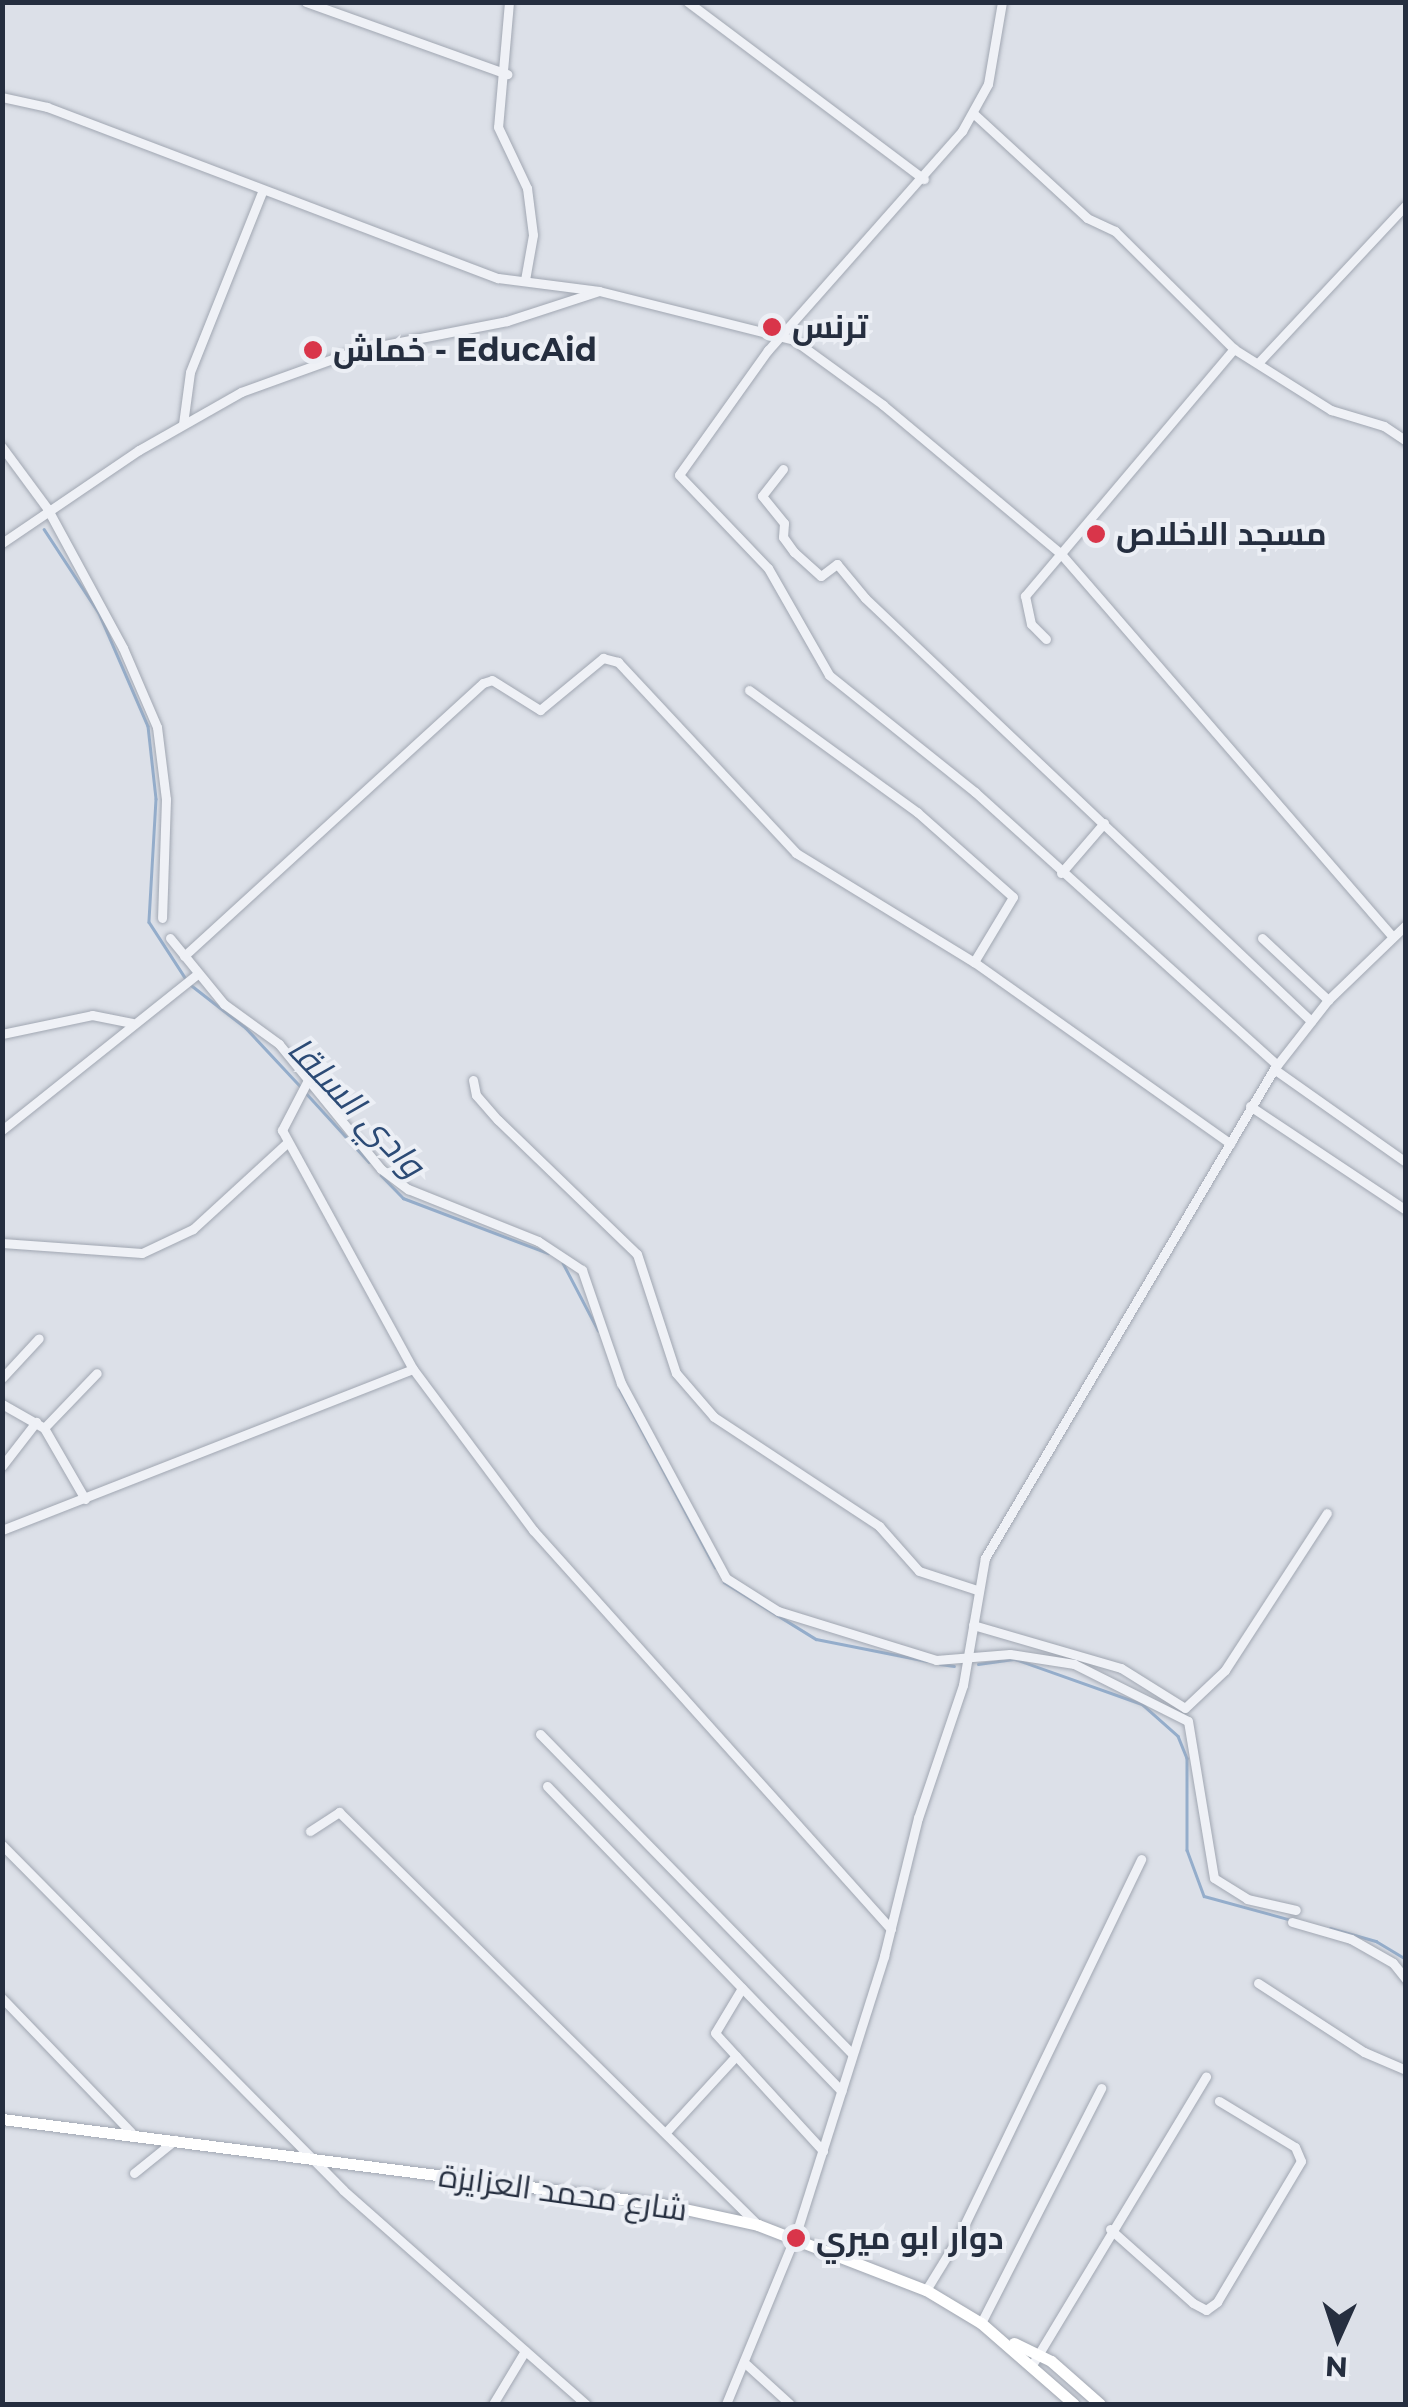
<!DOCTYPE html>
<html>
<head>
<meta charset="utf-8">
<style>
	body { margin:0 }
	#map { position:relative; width:1408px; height:2407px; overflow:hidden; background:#dce0e8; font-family:Montserrat,Cairo,sans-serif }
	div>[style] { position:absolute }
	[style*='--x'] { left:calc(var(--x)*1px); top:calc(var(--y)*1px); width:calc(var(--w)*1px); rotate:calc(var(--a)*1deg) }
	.stream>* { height:2.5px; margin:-1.25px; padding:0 1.25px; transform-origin:1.25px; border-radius:1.25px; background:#94adcb }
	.roads { filter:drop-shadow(0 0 2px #a1a7b2) drop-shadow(0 0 2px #a1a7b2) }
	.minor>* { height:9px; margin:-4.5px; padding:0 4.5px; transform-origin:4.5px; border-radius:4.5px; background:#eff1f6 }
	.secondary>* { height:11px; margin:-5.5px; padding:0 5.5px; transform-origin:5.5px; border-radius:5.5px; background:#fff }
	.dots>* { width:28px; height:28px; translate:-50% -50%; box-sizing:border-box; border:5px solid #eceff5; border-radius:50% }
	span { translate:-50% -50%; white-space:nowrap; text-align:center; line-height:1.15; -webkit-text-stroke:8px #eceff5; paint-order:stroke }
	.poi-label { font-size:32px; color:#252e3f; font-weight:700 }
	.left { translate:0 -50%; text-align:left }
	.street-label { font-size:32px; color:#252e3f }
	.water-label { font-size:35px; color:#2c4b76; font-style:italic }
	.frame { position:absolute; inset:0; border:5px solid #252e3f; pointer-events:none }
	.north { position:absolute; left:1288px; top:2287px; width:100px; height:100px; -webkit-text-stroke:8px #eceff5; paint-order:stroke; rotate:183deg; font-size:28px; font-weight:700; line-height:40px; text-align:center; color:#252e3f }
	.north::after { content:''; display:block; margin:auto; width:35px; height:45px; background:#252e3f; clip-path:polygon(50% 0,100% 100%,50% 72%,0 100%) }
</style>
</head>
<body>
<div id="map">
	<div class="stream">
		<div style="--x:44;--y:529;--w:100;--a:56.8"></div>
		<div style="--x:99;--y:613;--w:123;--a:66.6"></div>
		<div style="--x:148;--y:726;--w:73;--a:83.7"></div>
		<div style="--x:156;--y:799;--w:123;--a:93.3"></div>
		<div style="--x:149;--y:922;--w:68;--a:57"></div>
		<div style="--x:191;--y:985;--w:70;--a:38"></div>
		<div style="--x:246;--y:1028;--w:82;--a:47"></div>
		<div style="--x:307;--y:1094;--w:92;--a:47.6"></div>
		<div style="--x:381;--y:1175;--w:32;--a:46"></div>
		<div style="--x:403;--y:1198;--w:155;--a:20.8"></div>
		<div style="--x:563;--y:1263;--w:76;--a:62.4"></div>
		<div style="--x:620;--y:1389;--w:202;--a:61.9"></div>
		<div style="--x:724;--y:1582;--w:108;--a:31.8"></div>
		<div style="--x:816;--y:1639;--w:113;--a:11.2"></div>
		<div style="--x:940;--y:1664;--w:14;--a:8"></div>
		<div style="--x:978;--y:1664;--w:37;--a:-8"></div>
		<div style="--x:1015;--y:1659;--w:135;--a:19.5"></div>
		<div style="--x:1142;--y:1704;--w:48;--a:41.6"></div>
		<div style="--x:1178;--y:1736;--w:24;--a:68"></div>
		<div style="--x:1187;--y:1758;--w:92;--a:90"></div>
		<div style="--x:1187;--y:1850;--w:49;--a:69.7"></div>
		<div style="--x:1204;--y:1896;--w:87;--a:15.3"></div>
		<div style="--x:1330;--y:1928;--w:48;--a:15.8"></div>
		<div style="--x:1376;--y:1941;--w:35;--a:31"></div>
	</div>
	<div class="roads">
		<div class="minor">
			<div style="--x:306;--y:2;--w:214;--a:19.7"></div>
			<div style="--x:509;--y:2;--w:125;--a:95"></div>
			<div style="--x:498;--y:127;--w:68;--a:64.6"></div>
			<div style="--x:527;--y:188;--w:47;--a:82.7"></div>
			<div style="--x:533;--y:235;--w:46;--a:100.1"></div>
			<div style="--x:688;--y:2;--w:295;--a:36.9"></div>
			<div style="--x:1002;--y:2;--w:83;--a:99.7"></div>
			<div style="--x:988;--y:84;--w:54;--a:119"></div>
			<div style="--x:962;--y:131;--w:293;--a:131.5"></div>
			<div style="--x:768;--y:350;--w:153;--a:125.5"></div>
			<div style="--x:679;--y:475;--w:129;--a:46.3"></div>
			<div style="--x:768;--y:568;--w:123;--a:60.3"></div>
			<div style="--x:829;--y:675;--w:187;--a:38.7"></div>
			<div style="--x:975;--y:792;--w:407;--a:42.1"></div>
			<div style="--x:2;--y:97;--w:46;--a:12.5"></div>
			<div style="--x:47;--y:107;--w:482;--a:20.8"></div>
			<div style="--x:498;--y:278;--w:102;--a:7.3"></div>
			<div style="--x:599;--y:291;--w:201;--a:14.1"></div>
			<div style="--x:794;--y:340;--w:110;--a:36.1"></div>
			<div style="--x:883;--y:405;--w:232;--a:39.9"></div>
			<div style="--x:1061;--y:554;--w:505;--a:49.09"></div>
			<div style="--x:973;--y:113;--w:155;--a:42.6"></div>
			<div style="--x:1087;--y:218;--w:31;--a:25"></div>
			<div style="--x:1115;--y:231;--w:168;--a:44.8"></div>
			<div style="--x:1234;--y:349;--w:115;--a:32.2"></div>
			<div style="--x:1331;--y:410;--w:55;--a:16.8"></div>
			<div style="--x:1384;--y:426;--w:27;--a:34"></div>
			<div style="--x:1258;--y:363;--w:216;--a:-46.9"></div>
			<div style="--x:183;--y:424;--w:52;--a:-82.3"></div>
			<div style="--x:190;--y:372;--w:194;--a:-68.2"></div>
			<div style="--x:2;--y:447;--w:76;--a:53.6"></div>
			<div style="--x:47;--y:508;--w:159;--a:61.5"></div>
			<div style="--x:123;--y:648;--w:86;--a:66.7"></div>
			<div style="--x:157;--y:727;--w:73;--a:82.9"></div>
			<div style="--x:166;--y:799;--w:119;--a:91.9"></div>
			<div style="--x:783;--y:469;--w:34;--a:128"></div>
			<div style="--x:762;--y:496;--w:35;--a:51"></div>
			<div style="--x:784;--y:523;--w:14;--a:94"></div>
			<div style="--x:783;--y:537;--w:19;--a:54"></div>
			<div style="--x:794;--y:552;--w:36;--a:42"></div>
			<div style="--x:821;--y:576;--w:20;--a:-37"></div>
			<div style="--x:837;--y:564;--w:44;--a:50.5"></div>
			<div style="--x:865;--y:598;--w:615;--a:43.48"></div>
			<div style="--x:2;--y:543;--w:166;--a:-34.2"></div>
			<div style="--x:139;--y:450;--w:117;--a:-29.6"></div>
			<div style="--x:241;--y:392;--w:120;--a:-19.9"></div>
			<div style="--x:354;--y:351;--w:156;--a:-11.1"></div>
			<div style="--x:507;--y:321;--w:94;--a:-18"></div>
			<div style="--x:1046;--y:639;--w:21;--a:-135"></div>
			<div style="--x:1031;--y:624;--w:29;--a:-102"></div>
			<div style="--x:1025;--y:596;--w:324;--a:-49.8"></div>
			<div style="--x:749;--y:690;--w:208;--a:36"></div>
			<div style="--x:917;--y:812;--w:128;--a:41.5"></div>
			<div style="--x:1013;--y:897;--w:76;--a:121"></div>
			<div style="--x:1061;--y:873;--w:66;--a:-49.3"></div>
			<div style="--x:170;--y:938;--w:85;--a:50.7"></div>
			<div style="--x:224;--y:1004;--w:68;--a:36"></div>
			<div style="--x:279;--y:1044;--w:161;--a:50.8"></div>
			<div style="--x:381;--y:1169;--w:34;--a:37"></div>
			<div style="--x:408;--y:1189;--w:140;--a:21.8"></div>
			<div style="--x:538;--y:1241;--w:53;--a:33.4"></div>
			<div style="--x:582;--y:1270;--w:120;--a:71"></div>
			<div style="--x:621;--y:1383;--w:221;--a:61.7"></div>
			<div style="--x:726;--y:1578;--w:62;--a:32.4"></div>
			<div style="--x:778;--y:1611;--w:165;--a:17.2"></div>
			<div style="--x:936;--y:1660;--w:74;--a:-4.6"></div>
			<div style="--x:1010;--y:1654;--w:65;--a:8.9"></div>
			<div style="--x:1074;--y:1664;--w:127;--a:26.6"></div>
			<div style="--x:1188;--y:1721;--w:159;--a:80.6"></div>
			<div style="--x:1214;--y:1878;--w:39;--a:32"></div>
			<div style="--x:1247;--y:1899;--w:50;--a:12.7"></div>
			<div style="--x:1262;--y:938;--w:91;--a:43.2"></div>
			<div style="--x:184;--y:956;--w:405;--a:-42.4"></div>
			<div style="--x:483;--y:683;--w:9;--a:-18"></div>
			<div style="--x:492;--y:680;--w:57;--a:32"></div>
			<div style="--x:540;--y:710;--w:82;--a:-39.5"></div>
			<div style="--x:603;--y:658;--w:16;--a:15"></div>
			<div style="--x:618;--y:662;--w:261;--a:47"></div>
			<div style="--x:796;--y:853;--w:209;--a:31.5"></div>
			<div style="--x:974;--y:962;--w:314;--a:35.3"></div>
			<div style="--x:2;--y:1034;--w:92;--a:-11.9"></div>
			<div style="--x:92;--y:1015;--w:41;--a:11.3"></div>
			<div style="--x:1274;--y:1069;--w:161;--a:35.2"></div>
			<div style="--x:309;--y:1078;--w:59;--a:117.4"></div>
			<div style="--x:282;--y:1130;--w:273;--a:61.3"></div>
			<div style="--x:413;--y:1369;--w:201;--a:53.3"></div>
			<div style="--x:533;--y:1530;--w:536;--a:48.1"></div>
			<div style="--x:473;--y:1080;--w:15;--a:79"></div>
			<div style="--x:476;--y:1095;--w:33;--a:49"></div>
			<div style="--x:498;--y:1120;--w:193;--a:44"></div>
			<div style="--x:637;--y:1254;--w:125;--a:71.9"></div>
			<div style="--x:676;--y:1373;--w:58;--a:49.2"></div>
			<div style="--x:714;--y:1417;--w:198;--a:33.4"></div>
			<div style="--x:879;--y:1526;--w:60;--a:48.4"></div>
			<div style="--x:919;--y:1571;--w:61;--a:18.1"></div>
			<div style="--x:1250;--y:1106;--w:187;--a:33.7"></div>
			<div style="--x:2;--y:1130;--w:248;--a:-38.6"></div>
			<div style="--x:2;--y:1243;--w:140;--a:4.1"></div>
			<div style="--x:142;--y:1253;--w:56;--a:-25.2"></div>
			<div style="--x:193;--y:1229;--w:127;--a:-42.5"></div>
			<div style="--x:2;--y:1378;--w:54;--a:-47.2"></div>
			<div style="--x:2;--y:1404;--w:48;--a:29.7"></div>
			<div style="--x:44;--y:1428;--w:82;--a:60"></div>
			<div style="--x:44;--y:1428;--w:76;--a:-46.1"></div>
			<div style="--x:2;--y:1466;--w:56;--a:-52.3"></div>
			<div style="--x:2;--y:1530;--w:441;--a:-21.4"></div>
			<div style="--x:973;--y:1625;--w:154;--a:16.2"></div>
			<div style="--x:1121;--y:1668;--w:75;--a:32"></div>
			<div style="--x:1185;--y:1708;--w:55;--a:-43.5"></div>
			<div style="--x:1225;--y:1670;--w:187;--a:-57"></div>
			<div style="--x:540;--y:1734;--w:447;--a:45.7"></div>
			<div style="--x:547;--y:1786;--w:424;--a:46"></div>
			<div style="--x:310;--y:1831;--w:35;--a:-33"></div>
			<div style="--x:339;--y:1812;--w:588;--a:44.59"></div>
			<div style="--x:2;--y:1845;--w:485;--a:45.3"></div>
			<div style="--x:343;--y:2190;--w:324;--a:41.4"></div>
			<div style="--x:1292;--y:1922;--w:61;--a:16.1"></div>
			<div style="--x:1351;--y:1939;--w:48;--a:29.7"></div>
			<div style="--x:1393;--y:1963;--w:21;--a:51"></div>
			<div style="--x:1258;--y:1983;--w:126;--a:33.1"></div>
			<div style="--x:1364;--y:2052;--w:46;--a:23.2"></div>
			<div style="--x:742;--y:1988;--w:52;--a:121"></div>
			<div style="--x:715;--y:2033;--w:160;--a:47.5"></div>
			<div style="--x:2;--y:1998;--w:186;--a:46.1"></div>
			<div style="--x:667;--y:2131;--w:102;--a:-47.4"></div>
			<div style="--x:134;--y:2173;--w:53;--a:-38.8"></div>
			<div style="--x:1110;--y:2229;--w:111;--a:41.7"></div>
			<div style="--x:1193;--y:2303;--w:15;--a:28"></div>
			<div style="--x:1206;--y:2310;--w:14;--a:-36"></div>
			<div style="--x:1217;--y:2302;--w:164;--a:-59.2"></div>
			<div style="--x:1301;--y:2161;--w:15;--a:-113"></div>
			<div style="--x:1295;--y:2147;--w:89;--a:-148.8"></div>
			<div style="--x:926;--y:2290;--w:61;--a:-58.4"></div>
			<div style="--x:958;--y:2238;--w:421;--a:-64.2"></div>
			<div style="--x:981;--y:2323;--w:264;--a:-62.9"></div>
			<div style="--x:746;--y:2364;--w:59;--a:42.3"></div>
			<div style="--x:1032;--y:2365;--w:337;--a:-58.9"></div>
			<div style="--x:493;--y:2404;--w:62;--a:-58.9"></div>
			<div style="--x:726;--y:2404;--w:181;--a:-67.6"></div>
			<div style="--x:795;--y:2237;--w:295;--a:-72.4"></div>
			<div style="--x:884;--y:1956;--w:142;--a:-76.2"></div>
			<div style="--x:918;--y:1818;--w:140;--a:-71.3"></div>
			<div style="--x:963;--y:1685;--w:129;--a:-80.2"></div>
			<div style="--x:985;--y:1558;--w:568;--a:-59.42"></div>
			<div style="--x:1274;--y:1069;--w:88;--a:-52"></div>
			<div style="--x:1328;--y:1000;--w:108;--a:-43.9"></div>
		</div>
		<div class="secondary">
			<div style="--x:2;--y:2119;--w:665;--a:7.34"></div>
			<div style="--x:662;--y:2204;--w:98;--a:12.3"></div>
			<div style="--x:758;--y:2225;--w:180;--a:21.2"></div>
			<div style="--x:926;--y:2290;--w:64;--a:31"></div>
			<div style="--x:981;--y:2323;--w:123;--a:41.1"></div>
			<div style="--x:1014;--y:2343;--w:41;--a:25.9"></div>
			<div style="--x:1051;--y:2361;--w:65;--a:41.3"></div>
		</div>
	</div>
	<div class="dots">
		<div style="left:772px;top:327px;background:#d9354a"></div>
		<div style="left:313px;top:350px;background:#d9354a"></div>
		<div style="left:1096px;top:534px;background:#d9354a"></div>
		<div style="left:796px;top:2238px;background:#d9354a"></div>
	</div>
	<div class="poi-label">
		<span class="left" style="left:792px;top:327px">ترنس</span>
		<span class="left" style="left:333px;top:350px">خماش - EducAid</span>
		<span class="left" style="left:1116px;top:534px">مسجد الاخلاص</span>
		<span class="left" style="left:816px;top:2238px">دوار ابو ميري</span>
	</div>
	<div class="street-label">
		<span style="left:563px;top:2193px;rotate:8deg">شارع محمد العزايزة</span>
	</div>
	<div class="water-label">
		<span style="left:356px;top:1107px;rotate:46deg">وادي السلقا</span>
	</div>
	<div class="frame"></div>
	<div class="north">N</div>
</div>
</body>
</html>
